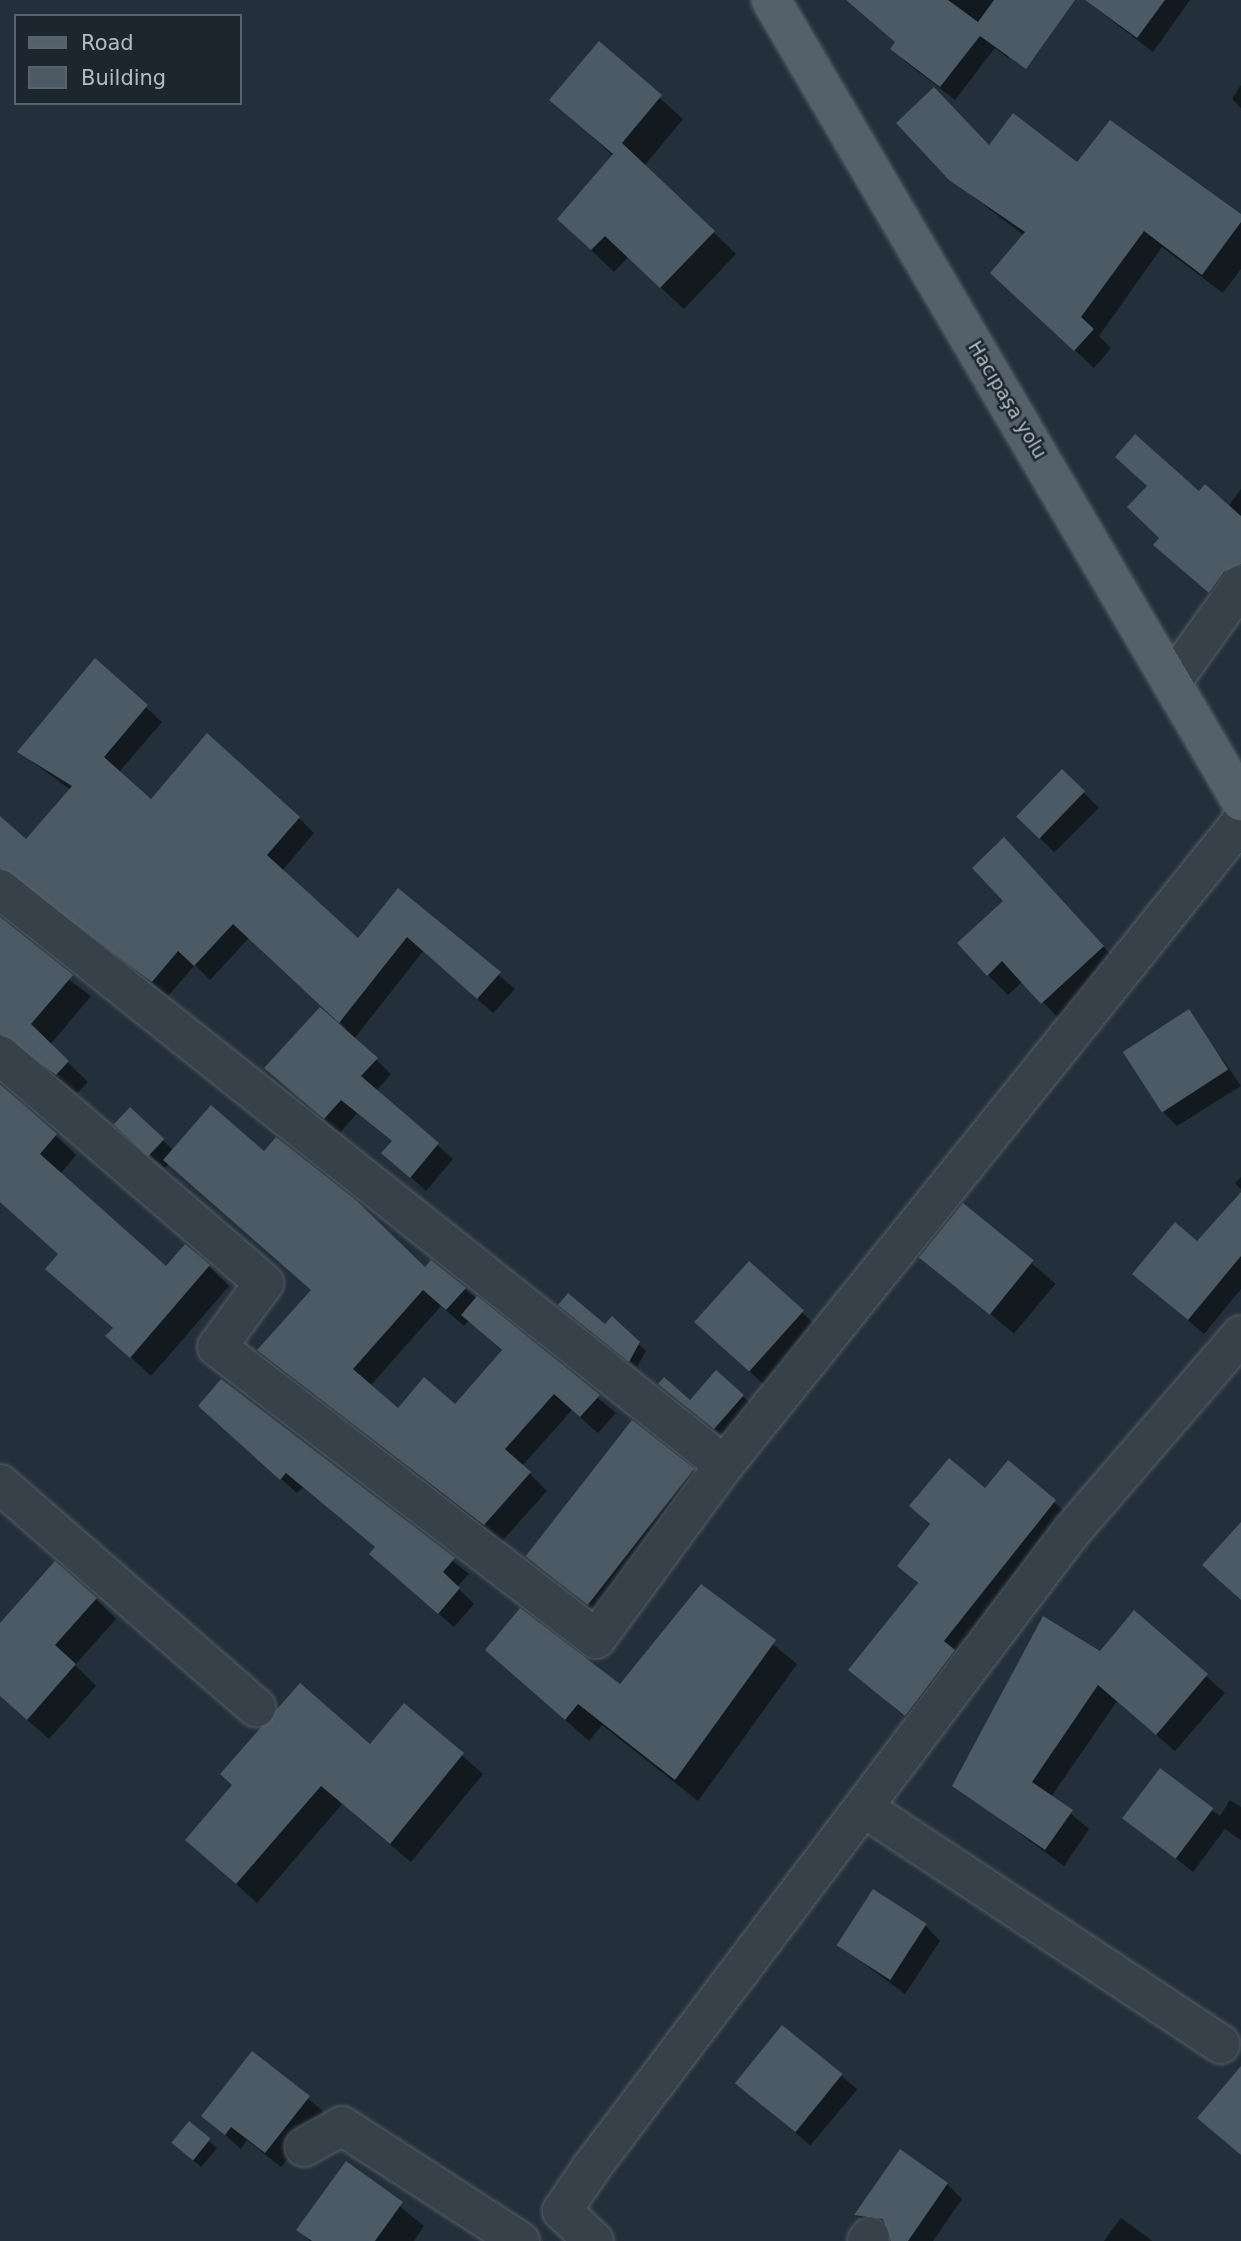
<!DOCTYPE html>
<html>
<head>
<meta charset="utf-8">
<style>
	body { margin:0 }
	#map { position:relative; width:1241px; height:2241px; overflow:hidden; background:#232f3a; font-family:"DejaVu Sans",sans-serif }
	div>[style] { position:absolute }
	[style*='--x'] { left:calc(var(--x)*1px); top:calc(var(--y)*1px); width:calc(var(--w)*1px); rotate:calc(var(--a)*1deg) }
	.shadow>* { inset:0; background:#0007; transform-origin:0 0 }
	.building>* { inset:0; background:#4c5a65; transform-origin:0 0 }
	.roads { filter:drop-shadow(0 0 2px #555f68) drop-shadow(0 0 2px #555f68) }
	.minor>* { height:38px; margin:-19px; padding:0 19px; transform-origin:19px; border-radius:19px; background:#37414a }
	.major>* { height:38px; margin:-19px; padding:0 19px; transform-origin:19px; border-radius:19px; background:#54606a }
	span { translate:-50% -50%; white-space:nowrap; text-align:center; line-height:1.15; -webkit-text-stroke:5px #1c262f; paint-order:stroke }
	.street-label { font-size:19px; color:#b2bcc6 }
	.legend { position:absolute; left:14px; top:14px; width:228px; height:91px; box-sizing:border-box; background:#1c262f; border:2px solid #58626b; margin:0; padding:9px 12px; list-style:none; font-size:21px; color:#b2bcc6 }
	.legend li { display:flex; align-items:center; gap:14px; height:35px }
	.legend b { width:35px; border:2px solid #58626b }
</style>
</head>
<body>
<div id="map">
	<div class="shadow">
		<div style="clip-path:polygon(846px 0,1041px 0,1008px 58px,995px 48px,955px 100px,907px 63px,893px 49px,897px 43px)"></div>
		<div style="clip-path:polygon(1085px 0,1190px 0,1153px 52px)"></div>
		<div style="clip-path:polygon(600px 44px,683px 119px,644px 166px,736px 254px,684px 309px,628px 257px,614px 272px,582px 241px,613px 156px,552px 100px)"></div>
		<div style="clip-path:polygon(1241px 85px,1241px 108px,1232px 99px)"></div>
		<div style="clip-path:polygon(990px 147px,1077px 164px,1241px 216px,1241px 269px,1223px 293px,1162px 247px,1099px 336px,1111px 348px,1094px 368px,1011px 291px,1025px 236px,950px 179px)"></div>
		<div style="clip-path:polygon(1241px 489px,1241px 583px,1224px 606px,1155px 545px,1199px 494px,1228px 507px)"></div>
		<div style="clip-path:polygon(95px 661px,162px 722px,119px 772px,151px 802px,299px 818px,314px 833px,282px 871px,358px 941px,398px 890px,515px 989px,493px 1013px,423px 951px,354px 1039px,391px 1074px,376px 1091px,453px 1159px,426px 1191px,384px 1153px,393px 1142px,357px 1113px,340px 1133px,267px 1068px,347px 1029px,249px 938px,210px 980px,195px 965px,168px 996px,0 857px,0 819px,26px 841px,71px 790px,19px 752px)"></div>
		<div style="left:1062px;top:771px;width:52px;height:63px;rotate:45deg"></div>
		<div style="clip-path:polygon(1024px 860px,1123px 968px,1063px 1023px,1023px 981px,1008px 995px,988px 975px,1006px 901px)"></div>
		<div style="clip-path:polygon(0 929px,91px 996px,50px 1045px,88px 1082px,77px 1093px,25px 1053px,0 1075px)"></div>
		<div style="clip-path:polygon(1189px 1011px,1241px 1086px,1177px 1126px,1162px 1111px)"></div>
		<div style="clip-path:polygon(0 1083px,76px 1155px,60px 1174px,166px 1268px,209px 1266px,229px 1286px,151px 1376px,108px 1336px,114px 1329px,68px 1289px,60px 1255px,0 1200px)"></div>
		<div style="clip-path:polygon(evenodd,130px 1109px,174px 1151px,264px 1154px,425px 1269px,465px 1289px,616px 1413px,598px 1433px,572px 1410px,522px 1466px,547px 1491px,502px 1541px,259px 1350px,313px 1291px,169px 1164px,165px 1168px,130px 1139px,130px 1109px,441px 1306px,464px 1326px,469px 1320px,503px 1352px,456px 1407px,398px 1410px,370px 1386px,441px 1306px)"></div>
		<div style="clip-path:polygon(1241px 1177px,1241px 1189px,1235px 1183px)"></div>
		<div style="clip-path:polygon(1241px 1194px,1241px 1289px,1204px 1334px,1134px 1274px,1197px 1243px)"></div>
		<div style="left:963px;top:1206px;width:121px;height:65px;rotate:40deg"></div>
		<div style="clip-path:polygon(749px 1263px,825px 1334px,772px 1392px,719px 1344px)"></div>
		<div style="clip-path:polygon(567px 1312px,605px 1326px,612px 1319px,646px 1351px,637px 1367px)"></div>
		<div style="clip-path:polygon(222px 1381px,469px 1574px,457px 1587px,474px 1604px,454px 1627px,386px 1569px,376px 1548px,303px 1487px,297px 1493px,215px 1421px)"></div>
		<div style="clip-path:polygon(660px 1384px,690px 1402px,743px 1396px,755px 1408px,727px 1440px)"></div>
		<div style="clip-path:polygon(1008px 1463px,1078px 1523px,928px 1737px,851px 1670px,919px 1585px,899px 1565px,931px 1526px,911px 1506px,986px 1490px)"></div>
		<div style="clip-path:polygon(693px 1470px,712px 1490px,612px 1626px,531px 1559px)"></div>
		<div style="clip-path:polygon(702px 1586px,797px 1664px,698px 1801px,602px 1725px,589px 1741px,487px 1650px,620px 1687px)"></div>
		<div style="clip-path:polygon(96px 1599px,116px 1619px,75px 1665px,96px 1686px,49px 1739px,0 1696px,0 1625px)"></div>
		<div style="clip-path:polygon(1135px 1613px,1225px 1693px,1175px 1751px,1117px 1701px,1051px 1797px,1089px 1829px,1064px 1866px,954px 1785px,1100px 1653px)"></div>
		<div style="clip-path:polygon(404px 1705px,483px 1774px,411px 1862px,342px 1804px,257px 1903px,187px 1840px,370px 1747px)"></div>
		<div style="clip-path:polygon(1160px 1771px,1220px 1816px,1230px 1800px,1241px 1807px,1241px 1840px,1225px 1829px,1193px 1872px,1125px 1818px)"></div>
		<div style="clip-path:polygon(925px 1925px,940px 1941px,905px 1994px,839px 1945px)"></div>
		<div style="left:783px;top:2027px;width:97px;height:73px;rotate:40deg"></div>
		<div style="clip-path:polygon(253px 2053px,324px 2112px,281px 2167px,247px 2140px,241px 2149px,204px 2116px)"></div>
		<div style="clip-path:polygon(189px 2124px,217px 2148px,201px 2167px,181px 2150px)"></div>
		<div style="clip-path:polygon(346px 2163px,424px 2226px,414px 2241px,310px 2241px,299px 2229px)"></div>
		<div style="clip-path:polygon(947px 2184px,962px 2199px,933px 2241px,894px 2241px,856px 2215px)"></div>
		<div style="clip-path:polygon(1121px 2218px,1151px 2240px,1152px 2241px,1104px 2241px)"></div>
	</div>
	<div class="building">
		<div style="clip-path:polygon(846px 0,948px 0,978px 22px,994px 0,1075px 0,1026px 69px,980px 36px,940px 87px,890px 49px,895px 42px)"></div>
		<div style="clip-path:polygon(1085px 0,1165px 0,1137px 38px)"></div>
		<div style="clip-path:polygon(599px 41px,662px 95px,622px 143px,715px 231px,660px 288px,605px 236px,591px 250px,557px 219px,613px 154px,549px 100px)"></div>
		<div style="clip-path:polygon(934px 87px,989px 145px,1013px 113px,1077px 162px,1110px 120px,1241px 214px,1241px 222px,1202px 275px,1144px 231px,1081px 317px,1094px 329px,1074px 351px,990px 273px,1025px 232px,949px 180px,896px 123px)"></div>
		<div style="clip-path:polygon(1135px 434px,1199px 491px,1205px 484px,1241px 516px,1241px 564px,1224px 572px,1209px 593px,1153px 545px,1159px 538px,1127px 507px,1147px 486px,1115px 457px)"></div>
		<div style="clip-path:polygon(95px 658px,148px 705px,104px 757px,151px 799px,207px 733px,300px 817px,267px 855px,358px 938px,398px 888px,501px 972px,477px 999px,407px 937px,339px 1023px,233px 924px,194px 966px,178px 951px,152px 982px,0 868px,0 816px,26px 839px,72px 786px,17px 752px)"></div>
		<div style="left:1062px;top:769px;width:32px;height:66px;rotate:44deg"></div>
		<div style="clip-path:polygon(1004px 837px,1104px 946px,1041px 1004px,1002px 961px,987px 976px,957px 943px,1003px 901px,972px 868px)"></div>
		<div style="clip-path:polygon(0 917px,73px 975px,31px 1024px,69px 1061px,56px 1075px,0 1034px)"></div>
		<div style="clip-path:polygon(320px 1007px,378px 1058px,361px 1076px,439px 1143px,410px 1178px,381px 1153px,392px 1141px,341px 1100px,324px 1119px,264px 1068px)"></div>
		<div style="left:1189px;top:1009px;width:72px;height:79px;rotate:57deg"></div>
		<div style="clip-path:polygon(0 1084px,57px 1134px,40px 1154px,166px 1266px,185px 1244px,210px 1265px,130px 1358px,105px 1336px,113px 1328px,45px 1269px,58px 1254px,0 1202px)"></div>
		<div style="clip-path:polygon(211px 1105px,264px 1151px,276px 1137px,357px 1201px,425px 1267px,431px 1260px,466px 1288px,446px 1310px,423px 1290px,353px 1369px,398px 1408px,424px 1377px,455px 1404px,502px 1350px,461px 1315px,477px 1296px,600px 1395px,580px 1417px,554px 1394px,505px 1449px,531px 1472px,484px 1525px,257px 1350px,311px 1290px,163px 1160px)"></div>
		<div style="left:130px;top:1107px;width:47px;height:24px;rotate:43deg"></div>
		<div style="clip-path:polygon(1241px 1192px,1241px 1256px,1188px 1320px,1132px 1274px,1175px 1222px,1197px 1241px)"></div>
		<div style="left:963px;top:1203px;width:91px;height:70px;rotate:39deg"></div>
		<div style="left:749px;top:1261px;width:74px;height:82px;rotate:42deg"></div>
		<div style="clip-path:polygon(568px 1293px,605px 1324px,612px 1316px,640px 1342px,629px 1362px,558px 1305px)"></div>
		<div style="clip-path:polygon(716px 1370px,744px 1395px,714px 1429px,658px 1384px,664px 1377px,690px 1400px)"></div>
		<div style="clip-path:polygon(221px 1379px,455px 1558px,443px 1572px,460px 1588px,438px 1614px,369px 1554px,375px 1547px,286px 1473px,280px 1480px,198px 1406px)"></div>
		<div style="left:632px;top:1420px;width:79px;height:173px;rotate:38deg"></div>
		<div style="clip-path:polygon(949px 1458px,985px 1488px,1008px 1460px,1056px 1500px,944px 1641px,955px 1650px,905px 1716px,848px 1670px,918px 1583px,897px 1566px,930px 1524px,909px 1506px)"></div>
		<div style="clip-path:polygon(1241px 1522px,1241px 1600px,1202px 1565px)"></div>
		<div style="clip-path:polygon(55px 1561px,97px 1598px,55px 1645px,76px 1664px,27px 1720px,0 1696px,0 1623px)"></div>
		<div style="clip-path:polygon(701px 1584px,776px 1640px,675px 1780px,578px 1704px,565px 1720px,485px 1650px,520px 1608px,620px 1684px)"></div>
		<div style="clip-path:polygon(1134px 1610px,1208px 1674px,1156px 1735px,1098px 1685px,1032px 1782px,1073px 1810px,1045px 1850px,952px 1786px,1043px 1616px,1100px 1651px)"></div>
		<div style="clip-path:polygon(300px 1683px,370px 1744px,404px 1703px,464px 1753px,390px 1844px,321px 1786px,236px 1884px,185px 1840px,232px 1785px,220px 1774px)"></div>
		<div style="left:1160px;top:1768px;width:67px;height:63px;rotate:37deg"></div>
		<div style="left:873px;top:1889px;width:64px;height:67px;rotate:33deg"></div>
		<div style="left:782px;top:2025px;width:78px;height:75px;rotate:39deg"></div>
		<div style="clip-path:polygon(252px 2051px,310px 2096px,265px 2153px,231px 2127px,225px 2135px,201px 2116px)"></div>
		<div style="clip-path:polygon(1241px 2066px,1241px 2155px,1197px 2118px)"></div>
		<div style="left:189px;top:2121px;width:28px;height:28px;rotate:39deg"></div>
		<div style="clip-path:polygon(900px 2149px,948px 2183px,908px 2241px,891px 2241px,883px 2219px,854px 2215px)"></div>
		<div style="clip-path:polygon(346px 2161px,403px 2202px,375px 2241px,312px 2241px,296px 2230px)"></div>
	</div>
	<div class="roads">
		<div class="minor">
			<div style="--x:1173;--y:680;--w:117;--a:-54.4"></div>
			<div style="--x:0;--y:889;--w:925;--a:38.51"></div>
			<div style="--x:0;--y:1055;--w:349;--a:40.8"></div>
			<div style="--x:264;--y:1283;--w:79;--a:126.3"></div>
			<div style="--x:217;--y:1347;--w:478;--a:37.6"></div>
			<div style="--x:596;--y:1639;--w:216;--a:-53.7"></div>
			<div style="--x:724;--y:1465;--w:825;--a:-51.2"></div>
			<div style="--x:0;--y:1484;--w:340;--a:41.1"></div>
			<div style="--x:867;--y:1810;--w:424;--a:33.5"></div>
			<div style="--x:304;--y:2147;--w:43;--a:-28.9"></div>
			<div style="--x:342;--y:2126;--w:212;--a:32.9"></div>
			<div style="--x:594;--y:2241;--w:44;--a:-136.8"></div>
			<div style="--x:562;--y:2211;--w:52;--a:-56"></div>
			<div style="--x:591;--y:2168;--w:797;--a:-52.96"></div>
			<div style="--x:1071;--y:1532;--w:260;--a:-49.2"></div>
			<div style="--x:867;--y:2241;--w:5;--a:-53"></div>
		</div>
		<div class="major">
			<div style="--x:771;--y:0;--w:929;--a:59.6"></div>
		</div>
	</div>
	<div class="street-label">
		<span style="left:1007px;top:400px;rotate:59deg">Hacıpaşa yolu</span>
	</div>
	<ul class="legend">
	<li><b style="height:9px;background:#54606a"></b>Road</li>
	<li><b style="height:19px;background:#4c5a65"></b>Building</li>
	</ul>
</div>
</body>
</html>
